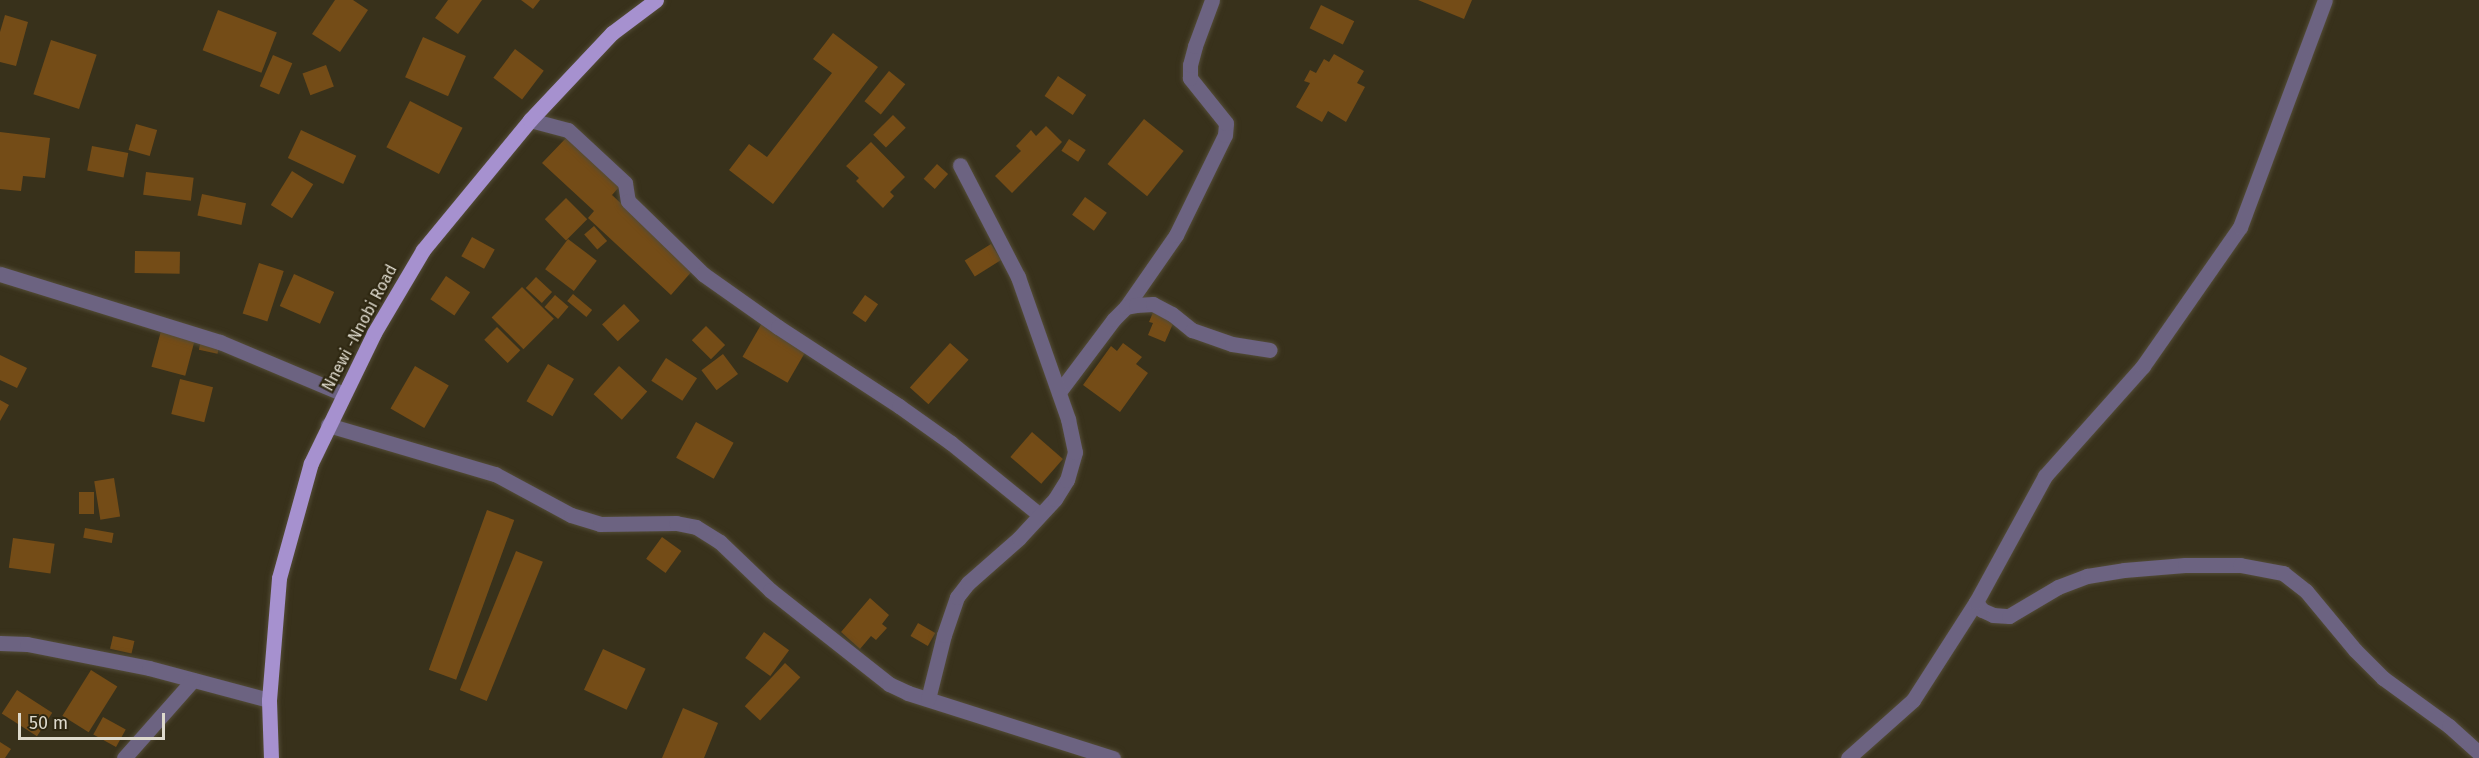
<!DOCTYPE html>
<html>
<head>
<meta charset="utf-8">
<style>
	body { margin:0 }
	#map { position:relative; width:2479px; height:758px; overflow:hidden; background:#38311b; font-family:"Fira Sans",sans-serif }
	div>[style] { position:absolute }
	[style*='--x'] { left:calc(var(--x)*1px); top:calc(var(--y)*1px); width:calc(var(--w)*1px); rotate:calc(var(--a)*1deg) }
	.building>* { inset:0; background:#744c17; transform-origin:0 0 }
	.roads { filter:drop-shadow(0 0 2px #534c37) drop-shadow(0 0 2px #534c37) }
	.minor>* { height:15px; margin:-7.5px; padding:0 7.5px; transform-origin:7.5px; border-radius:7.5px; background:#6c6381 }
	.major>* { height:15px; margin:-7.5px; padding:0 7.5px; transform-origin:7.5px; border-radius:7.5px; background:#a691cf }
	span { translate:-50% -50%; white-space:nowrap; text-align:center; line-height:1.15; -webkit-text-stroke:4.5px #2e2711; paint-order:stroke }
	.street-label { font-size:16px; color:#dedacd }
	.scale { position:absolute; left:18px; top:713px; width:147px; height:27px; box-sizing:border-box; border:3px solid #dedacd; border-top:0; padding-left:8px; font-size:18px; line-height:21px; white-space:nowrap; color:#dedacd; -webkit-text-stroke:4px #2e2711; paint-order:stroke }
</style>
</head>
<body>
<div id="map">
	<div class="building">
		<div style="clip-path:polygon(335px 0,353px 0,368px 10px,340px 52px,312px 34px)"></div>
		<div style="clip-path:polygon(448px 0,482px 0,458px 34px,435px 18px)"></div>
		<div style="clip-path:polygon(521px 0,540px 0,533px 9px)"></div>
		<div style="clip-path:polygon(1418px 0,1472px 0,1464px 19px)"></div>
		<div style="left:1321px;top:5px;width:37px;height:26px;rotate:26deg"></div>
		<div style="left:218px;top:10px;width:63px;height:43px;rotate:21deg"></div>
		<div style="clip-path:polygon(5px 15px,28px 22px,16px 66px,0 62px,0 32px)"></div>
		<div style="clip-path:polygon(833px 33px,878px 67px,773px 204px,729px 170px,749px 144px,767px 157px,832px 73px,813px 59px)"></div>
		<div style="left:423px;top:37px;width:47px;height:44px;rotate:24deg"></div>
		<div style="left:51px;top:40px;width:48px;height:57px;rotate:18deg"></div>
		<div style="left:515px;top:49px;width:36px;height:36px;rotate:37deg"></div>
		<div style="clip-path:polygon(1334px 54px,1364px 71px,1357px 83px,1365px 87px,1346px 122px,1328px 111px,1322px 122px,1296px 107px,1310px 83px,1304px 81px,1310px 70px,1316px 73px,1324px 59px,1329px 62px)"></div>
		<div style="left:273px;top:55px;width:21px;height:34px;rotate:23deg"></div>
		<div style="left:326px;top:65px;width:23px;height:25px;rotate:70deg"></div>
		<div style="left:889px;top:71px;width:21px;height:39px;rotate:39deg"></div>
		<div style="left:1058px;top:76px;width:34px;height:24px;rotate:34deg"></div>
		<div style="left:410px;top:101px;width:59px;height:52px;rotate:27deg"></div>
		<div style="left:893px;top:115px;width:18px;height:28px;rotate:45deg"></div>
		<div style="left:1144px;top:119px;width:51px;height:58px;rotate:39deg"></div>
		<div style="left:136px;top:124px;width:22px;height:27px;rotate:16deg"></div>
		<div style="clip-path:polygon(1046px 126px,1062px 142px,1012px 193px,995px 176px,1021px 151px,1016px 146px,1031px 130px,1036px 136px)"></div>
		<div style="left:301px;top:130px;width:61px;height:31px;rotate:25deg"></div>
		<div style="clip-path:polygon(0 132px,50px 138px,45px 178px,23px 176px,21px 191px,0 189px)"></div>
		<div style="clip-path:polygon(567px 137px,620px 186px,612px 195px,693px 270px,671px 295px,588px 218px,594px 211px,542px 163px)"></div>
		<div style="left:1069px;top:139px;width:20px;height:14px;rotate:33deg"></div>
		<div style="clip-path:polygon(871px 142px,905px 177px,890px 192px,894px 196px,883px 208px,856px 181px,859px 178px,846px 166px)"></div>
		<div style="left:92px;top:146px;width:37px;height:25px;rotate:11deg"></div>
		<div style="left:937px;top:164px;width:15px;height:20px;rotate:42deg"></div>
		<div style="left:292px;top:171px;width:25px;height:40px;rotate:32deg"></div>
		<div style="left:146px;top:172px;width:48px;height:23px;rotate:7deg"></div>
		<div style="left:202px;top:194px;width:45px;height:22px;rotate:12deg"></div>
		<div style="left:1085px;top:197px;width:27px;height:22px;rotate:36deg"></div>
		<div style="left:566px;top:198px;width:30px;height:30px;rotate:45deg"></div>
		<div style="left:594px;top:226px;width:20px;height:13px;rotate:49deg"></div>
		<div style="left:472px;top:237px;width:26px;height:22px;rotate:29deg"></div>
		<div style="left:568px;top:239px;width:36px;height:38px;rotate:37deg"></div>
		<div style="left:991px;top:244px;width:19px;height:31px;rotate:58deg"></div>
		<div style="left:135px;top:251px;width:45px;height:22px;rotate:1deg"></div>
		<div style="left:259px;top:263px;width:26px;height:53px;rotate:18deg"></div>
		<div style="left:294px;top:274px;width:44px;height:35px;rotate:24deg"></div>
		<div style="left:446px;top:276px;width:29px;height:28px;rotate:34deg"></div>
		<div style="left:536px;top:277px;width:22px;height:15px;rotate:43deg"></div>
		<div style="left:522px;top:287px;width:45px;height:43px;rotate:45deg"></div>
		<div style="left:573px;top:294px;width:25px;height:9px;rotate:40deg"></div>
		<div style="left:555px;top:295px;width:18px;height:16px;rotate:41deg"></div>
		<div style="left:865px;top:295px;width:16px;height:22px;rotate:35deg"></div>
		<div style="left:624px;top:304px;width:23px;height:30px;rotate:47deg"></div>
		<div style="clip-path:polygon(1154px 310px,1175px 319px,1165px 342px,1148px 335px,1153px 323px,1149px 322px)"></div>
		<div style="left:762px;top:323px;width:52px;height:39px;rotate:30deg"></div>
		<div style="left:706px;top:326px;width:27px;height:20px;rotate:45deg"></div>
		<div style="left:497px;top:327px;width:33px;height:18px;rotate:45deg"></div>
		<div style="left:161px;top:331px;width:35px;height:37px;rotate:15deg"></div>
		<div style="left:201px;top:340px;width:19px;height:10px;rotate:12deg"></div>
		<div style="left:950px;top:343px;width:25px;height:60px;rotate:42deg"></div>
		<div style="clip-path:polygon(1123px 343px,1142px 357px,1136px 364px,1148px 373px,1120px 412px,1083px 385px,1111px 346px,1117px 351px)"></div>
		<div style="left:723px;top:354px;width:25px;height:27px;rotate:53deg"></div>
		<div style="clip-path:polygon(0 355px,27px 368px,17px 388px,0 380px)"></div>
		<div style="left:666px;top:358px;width:37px;height:27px;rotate:33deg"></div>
		<div style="left:548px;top:364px;width:30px;height:43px;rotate:30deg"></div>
		<div style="left:415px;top:366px;width:39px;height:49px;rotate:30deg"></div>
		<div style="left:619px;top:366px;width:38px;height:38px;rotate:42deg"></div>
		<div style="left:180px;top:379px;width:34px;height:36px;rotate:14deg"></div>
		<div style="clip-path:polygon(0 400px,9px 405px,0 421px)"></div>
		<div style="left:696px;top:422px;width:43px;height:41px;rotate:29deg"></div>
		<div style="left:1032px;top:432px;width:41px;height:33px;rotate:41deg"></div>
		<div style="left:114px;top:478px;width:39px;height:20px;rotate:81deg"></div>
		<div style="left:79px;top:492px;width:15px;height:22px"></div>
		<div style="left:487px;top:510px;width:29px;height:170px;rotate:20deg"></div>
		<div style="left:85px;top:528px;width:29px;height:10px;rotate:10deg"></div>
		<div style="left:662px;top:537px;width:24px;height:27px;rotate:36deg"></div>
		<div style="left:13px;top:538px;width:42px;height:30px;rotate:8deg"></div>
		<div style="left:516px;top:551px;width:29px;height:150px;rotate:22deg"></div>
		<div style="clip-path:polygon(870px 598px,889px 615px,882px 624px,887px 628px,876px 640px,871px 636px,860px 649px,841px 632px)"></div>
		<div style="left:918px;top:623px;width:20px;height:15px;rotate:30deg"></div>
		<div style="left:764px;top:632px;width:31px;height:32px;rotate:36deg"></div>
		<div style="left:113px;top:636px;width:22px;height:13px;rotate:13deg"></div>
		<div style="left:603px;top:649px;width:47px;height:45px;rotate:25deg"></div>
		<div style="left:785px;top:663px;width:21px;height:59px;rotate:43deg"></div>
		<div style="left:91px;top:670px;width:31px;height:54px;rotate:32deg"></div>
		<div style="left:17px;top:690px;width:42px;height:28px;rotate:33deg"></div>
		<div style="clip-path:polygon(683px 708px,718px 723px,704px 758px,662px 758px)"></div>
		<div style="left:103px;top:717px;width:26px;height:20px;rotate:29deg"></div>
		<div style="clip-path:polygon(0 742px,11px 749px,5px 758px,0 758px)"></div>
	</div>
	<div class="roads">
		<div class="minor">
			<div style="--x:530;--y:120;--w:39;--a:15"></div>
			<div style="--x:568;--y:130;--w:78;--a:42.9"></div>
			<div style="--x:625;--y:183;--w:18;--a:81"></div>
			<div style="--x:628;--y:201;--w:105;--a:44.2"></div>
			<div style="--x:703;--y:274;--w:92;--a:35.2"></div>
			<div style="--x:778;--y:327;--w:145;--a:33.1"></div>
			<div style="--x:899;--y:406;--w:64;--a:35.4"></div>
			<div style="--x:951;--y:443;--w:114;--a:39"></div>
			<div style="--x:0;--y:274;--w:230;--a:17.2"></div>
			<div style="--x:220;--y:342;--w:134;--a:22.8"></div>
			<div style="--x:1126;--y:307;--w:88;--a:-55.2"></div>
			<div style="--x:1176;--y:235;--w:111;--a:-63.9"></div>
			<div style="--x:1225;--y:135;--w:12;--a:-85"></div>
			<div style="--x:1226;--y:123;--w:58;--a:-128.7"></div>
			<div style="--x:1190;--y:78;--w:13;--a:-90"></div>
			<div style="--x:1190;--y:65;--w:20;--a:-75"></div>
			<div style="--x:1195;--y:46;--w:49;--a:-69.7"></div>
			<div style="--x:1059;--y:392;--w:91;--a:-53"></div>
			<div style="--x:1114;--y:319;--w:17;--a:-45"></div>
			<div style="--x:1126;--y:307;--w:10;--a:-11"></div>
			<div style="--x:1136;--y:305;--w:17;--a:-3"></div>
			<div style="--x:1153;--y:304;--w:21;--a:28"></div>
			<div style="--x:1172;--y:314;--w:26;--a:39"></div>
			<div style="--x:1192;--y:330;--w:42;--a:19.3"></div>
			<div style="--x:1232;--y:344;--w:38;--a:9"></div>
			<div style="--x:328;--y:425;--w:174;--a:16.4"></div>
			<div style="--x:495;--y:474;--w:86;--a:28.3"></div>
			<div style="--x:571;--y:515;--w:30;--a:17"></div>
			<div style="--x:600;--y:524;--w:76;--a:-0.8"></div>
			<div style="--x:676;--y:523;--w:20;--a:11"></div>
			<div style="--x:696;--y:527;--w:28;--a:32"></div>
			<div style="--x:720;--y:542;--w:69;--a:43.8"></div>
			<div style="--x:770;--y:590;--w:152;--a:38.3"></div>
			<div style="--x:889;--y:684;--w:21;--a:25"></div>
			<div style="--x:908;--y:693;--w:215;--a:17.6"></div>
			<div style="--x:1976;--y:602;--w:10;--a:53"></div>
			<div style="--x:1982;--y:610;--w:12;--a:24"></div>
			<div style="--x:1993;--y:615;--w:16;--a:4"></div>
			<div style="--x:2009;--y:616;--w:57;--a:-30.6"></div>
			<div style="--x:2058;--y:587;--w:31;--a:-21"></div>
			<div style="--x:2087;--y:576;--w:37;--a:-9"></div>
			<div style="--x:2124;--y:570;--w:61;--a:-4.7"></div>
			<div style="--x:2185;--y:565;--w:55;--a:0"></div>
			<div style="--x:2240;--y:565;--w:44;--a:10.5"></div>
			<div style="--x:2283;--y:573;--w:29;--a:38"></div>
			<div style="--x:2306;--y:591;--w:77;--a:50.3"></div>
			<div style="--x:2355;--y:650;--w:40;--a:45"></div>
			<div style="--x:2383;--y:678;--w:82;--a:36"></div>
			<div style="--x:2449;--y:726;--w:40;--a:42"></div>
			<div style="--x:0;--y:643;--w:27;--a:2"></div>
			<div style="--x:27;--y:644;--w:124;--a:11.1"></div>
			<div style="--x:149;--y:668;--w:124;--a:14.9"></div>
			<div style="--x:928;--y:699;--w:66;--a:-76"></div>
			<div style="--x:944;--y:635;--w:40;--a:-71.1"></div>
			<div style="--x:957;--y:597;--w:18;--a:-52"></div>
			<div style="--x:968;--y:583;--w:68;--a:-41.4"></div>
			<div style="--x:1019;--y:538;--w:53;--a:-47.3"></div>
			<div style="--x:1055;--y:499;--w:22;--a:-58"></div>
			<div style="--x:1067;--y:480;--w:29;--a:-74"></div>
			<div style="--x:1075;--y:452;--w:34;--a:-102"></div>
			<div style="--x:1068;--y:419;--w:151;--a:-109.4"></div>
			<div style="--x:1018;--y:277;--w:126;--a:-117.4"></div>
			<div style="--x:124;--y:758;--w:104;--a:-48.5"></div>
			<div style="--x:1848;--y:758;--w:87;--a:-41.7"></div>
			<div style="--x:1913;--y:700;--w:117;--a:-57.3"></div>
			<div style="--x:1976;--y:602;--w:144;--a:-61.3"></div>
			<div style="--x:2045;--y:476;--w:147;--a:-48.3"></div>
			<div style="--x:2143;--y:366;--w:169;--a:-55.1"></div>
			<div style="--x:2240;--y:227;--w:242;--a:-69.5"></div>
		</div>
		<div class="major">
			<div style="--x:271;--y:758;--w:58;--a:-92"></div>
			<div style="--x:269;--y:700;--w:122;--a:-85.3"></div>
			<div style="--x:279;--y:578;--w:119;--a:-74.5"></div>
			<div style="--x:311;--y:463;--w:144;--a:-64.1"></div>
			<div style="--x:374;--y:333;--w:96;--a:-59.4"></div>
			<div style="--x:423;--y:250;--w:168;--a:-50.5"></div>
			<div style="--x:530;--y:120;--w:120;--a:-46.7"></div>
			<div style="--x:612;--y:33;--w:55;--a:-36.9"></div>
		</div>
	</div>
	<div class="street-label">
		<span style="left:360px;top:328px;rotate:-62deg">Nnewi -Nnobi Road</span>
	</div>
	<div class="scale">50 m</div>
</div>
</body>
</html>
